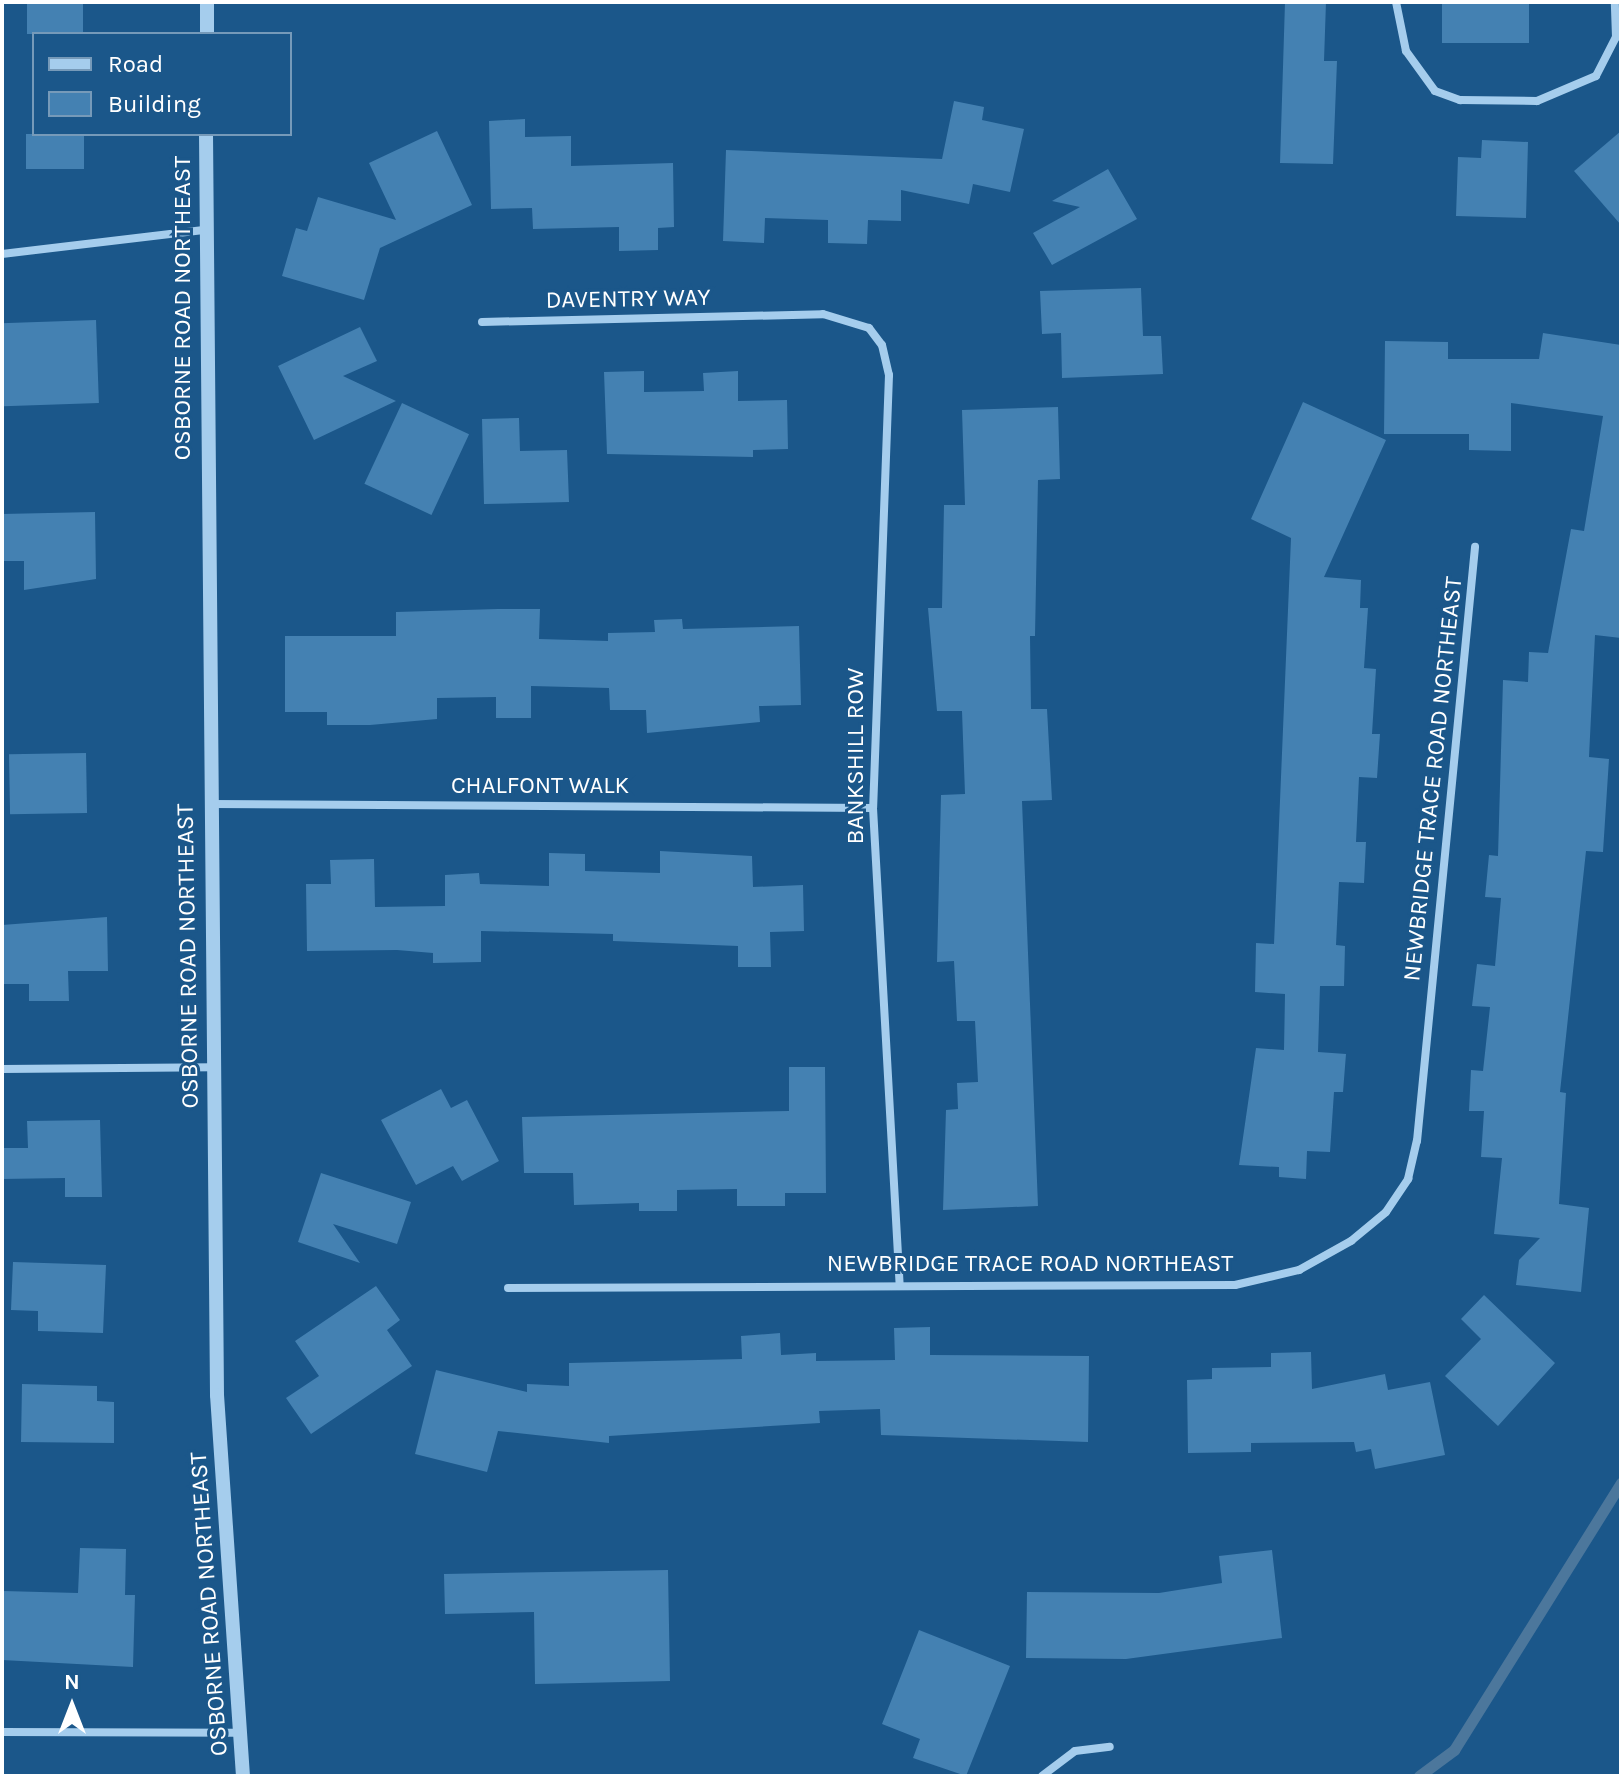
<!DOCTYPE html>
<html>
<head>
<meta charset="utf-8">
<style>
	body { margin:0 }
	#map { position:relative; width:1623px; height:1778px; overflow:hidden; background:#1b578a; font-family:Karla,sans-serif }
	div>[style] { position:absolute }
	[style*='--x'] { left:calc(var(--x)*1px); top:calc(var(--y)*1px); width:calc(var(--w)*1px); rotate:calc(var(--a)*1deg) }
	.stream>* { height:11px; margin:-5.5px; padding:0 5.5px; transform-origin:5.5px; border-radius:5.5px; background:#4c779c }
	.building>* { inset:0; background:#4481b2; transform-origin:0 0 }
	.minor>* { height:8px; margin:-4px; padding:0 4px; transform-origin:4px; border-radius:4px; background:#a5cded }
	.tertiary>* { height:14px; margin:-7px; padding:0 7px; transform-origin:7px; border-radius:7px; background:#a5cded }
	span { translate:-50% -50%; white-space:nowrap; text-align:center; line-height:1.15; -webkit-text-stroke:6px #1b578a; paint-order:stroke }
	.street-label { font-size:24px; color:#fff }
	.frame { position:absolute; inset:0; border:4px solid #fff; pointer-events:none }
	.legend { position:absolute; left:32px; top:32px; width:260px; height:104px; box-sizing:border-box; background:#1b578a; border:2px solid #769ab9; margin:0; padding:10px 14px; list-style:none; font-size:24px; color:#fff }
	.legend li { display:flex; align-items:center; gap:16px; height:40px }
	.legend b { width:40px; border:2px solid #769ab9 }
	.north { position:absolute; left:32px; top:1666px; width:80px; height:80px; -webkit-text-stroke:6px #1b578a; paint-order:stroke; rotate:0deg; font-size:22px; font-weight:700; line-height:32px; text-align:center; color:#fff }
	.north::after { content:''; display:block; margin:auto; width:28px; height:36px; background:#fff; clip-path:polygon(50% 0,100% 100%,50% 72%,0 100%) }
</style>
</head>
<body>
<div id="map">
	<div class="stream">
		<div style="--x:1419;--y:1776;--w:44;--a:-36.6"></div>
		<div style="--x:1454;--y:1750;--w:315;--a:-58"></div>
	</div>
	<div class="building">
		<div style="left:27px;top:2px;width:56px;height:32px"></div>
		<div style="clip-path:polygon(1285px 2px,1326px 2px,1324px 61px,1337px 61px,1333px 164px,1280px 163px)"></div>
		<div style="left:1442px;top:2px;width:87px;height:41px"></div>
		<div style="clip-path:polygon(954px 101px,984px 107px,982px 120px,1024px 129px,1010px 192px,973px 184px,969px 204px,901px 190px,901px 221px,868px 220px,867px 244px,828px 243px,828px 220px,765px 218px,764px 243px,723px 241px,726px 150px,942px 159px)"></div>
		<div style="clip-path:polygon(525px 119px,525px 137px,571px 136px,571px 166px,673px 163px,674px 227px,658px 228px,658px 250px,619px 251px,619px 227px,533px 229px,532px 208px,491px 209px,489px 121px)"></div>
		<div style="clip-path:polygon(437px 131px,472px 205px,380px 248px,364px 300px,282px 276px,296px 228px,307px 231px,318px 197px,396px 220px,369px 163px)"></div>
		<div style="clip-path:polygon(1621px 131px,1621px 225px,1574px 171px)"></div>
		<div style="left:26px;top:134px;width:58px;height:35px"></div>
		<div style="clip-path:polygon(1482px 140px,1528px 142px,1526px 218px,1456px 216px,1458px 157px,1481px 158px)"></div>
		<div style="clip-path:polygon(1108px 169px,1137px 219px,1052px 265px,1033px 233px,1080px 207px,1052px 201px)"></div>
		<div style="clip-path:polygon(1141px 288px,1143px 336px,1161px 336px,1163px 374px,1062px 378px,1061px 333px,1042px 334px,1040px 291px)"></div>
		<div style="left:96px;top:320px;width:83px;height:95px;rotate:88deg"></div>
		<div style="clip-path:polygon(360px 327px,377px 361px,343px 376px,396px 401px,314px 440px,278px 366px)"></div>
		<div style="clip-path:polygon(1543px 333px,1621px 345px,1621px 638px,1595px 635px,1589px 757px,1609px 759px,1603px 852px,1586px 851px,1560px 1092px,1566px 1093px,1559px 1204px,1589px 1208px,1581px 1292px,1516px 1285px,1519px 1260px,1540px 1238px,1494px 1234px,1502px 1158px,1481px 1157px,1484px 1111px,1469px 1111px,1471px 1070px,1483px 1071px,1490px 1007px,1472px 1006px,1477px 964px,1495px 966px,1501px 898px,1485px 897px,1489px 855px,1498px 856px,1503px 680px,1528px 682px,1529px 652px,1548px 653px,1571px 529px,1584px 531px,1603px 416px,1511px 403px,1511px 451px,1469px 450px,1469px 434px,1384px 434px,1385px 341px,1448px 342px,1448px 359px,1539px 359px)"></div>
		<div style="clip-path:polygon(644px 371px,644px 392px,704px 391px,703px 373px,738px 371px,738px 401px,787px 400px,788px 449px,753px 450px,753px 457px,607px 454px,604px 372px)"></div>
		<div style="clip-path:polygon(1303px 402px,1386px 440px,1324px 577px,1361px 580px,1360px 608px,1368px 608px,1364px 668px,1376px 669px,1372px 734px,1380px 734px,1377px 778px,1359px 777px,1356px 842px,1366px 842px,1364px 883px,1339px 882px,1336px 945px,1345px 946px,1344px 986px,1320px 986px,1318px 1052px,1346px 1054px,1343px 1092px,1334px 1092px,1330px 1152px,1307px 1151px,1306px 1179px,1279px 1177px,1279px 1167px,1239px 1165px,1256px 1048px,1284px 1050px,1285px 994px,1255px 992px,1256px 943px,1274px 944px,1291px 538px,1251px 519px)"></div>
		<div style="left:402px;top:403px;width:74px;height:89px;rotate:25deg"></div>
		<div style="clip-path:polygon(1058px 407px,1060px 479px,1038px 480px,1035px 636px,1030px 636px,1031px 709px,1047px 709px,1052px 800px,1022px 801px,1038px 1206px,943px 1210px,946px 1110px,958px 1109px,957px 1083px,978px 1082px,975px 1021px,957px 1021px,954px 961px,937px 962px,941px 795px,965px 794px,962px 711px,937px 711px,928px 608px,942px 608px,944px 505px,965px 505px,962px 410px)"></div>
		<div style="clip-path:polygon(519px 418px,520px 451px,567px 450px,569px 502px,484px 504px,482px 419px)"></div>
		<div style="clip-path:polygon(95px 512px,96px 579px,24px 590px,24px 561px,2px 561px,2px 514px)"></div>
		<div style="clip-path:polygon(498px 609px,540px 609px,539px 639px,608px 641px,608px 633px,655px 632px,654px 620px,682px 619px,683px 629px,799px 626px,801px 705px,759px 706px,760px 722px,647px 733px,646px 710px,610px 710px,609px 688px,531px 686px,531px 718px,496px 718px,496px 697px,437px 698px,437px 719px,370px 725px,327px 725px,327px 712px,285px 712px,285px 636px,396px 636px,396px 612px)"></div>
		<div style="left:86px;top:753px;width:60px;height:77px;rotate:89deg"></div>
		<div style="clip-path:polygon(660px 851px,752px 856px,753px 887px,803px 885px,804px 931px,770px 932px,771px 967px,738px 967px,738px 946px,613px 941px,613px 934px,481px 931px,481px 962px,433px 963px,433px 953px,397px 950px,307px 951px,306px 884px,331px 884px,330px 860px,374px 859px,375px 907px,445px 906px,445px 875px,479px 873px,480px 884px,549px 886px,549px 853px,585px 854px,585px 871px,660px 873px)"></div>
		<div style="clip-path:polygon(107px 917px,108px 971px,68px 971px,69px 1001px,29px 1001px,29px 984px,2px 984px,2px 925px)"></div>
		<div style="clip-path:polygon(789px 1067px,825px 1067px,826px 1193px,785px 1193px,785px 1206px,737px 1206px,737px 1189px,677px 1190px,677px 1211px,639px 1211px,639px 1203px,574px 1205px,573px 1173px,524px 1173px,522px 1117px,789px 1111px)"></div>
		<div style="clip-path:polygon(441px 1089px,451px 1108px,467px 1100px,499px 1161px,462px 1181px,453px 1166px,416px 1185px,381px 1120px)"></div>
		<div style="clip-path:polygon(100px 1120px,102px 1197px,65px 1197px,65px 1178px,2px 1179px,2px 1148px,28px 1148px,27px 1121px)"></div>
		<div style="clip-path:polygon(321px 1173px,411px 1202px,397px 1244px,333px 1224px,360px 1263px,298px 1242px)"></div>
		<div style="clip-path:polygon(13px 1262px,106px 1265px,103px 1333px,38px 1331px,38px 1311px,11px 1310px)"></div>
		<div style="clip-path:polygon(376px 1286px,400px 1320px,387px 1330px,412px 1366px,311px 1434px,286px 1398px,319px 1376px,295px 1341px)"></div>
		<div style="clip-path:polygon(1484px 1295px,1555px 1363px,1498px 1426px,1445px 1376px,1481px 1339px,1461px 1319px)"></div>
		<div style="clip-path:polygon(930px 1327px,930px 1355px,1089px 1356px,1088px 1442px,881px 1435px,880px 1409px,819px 1411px,820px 1423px,609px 1436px,609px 1443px,498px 1431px,487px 1472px,415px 1454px,436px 1370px,527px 1392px,527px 1384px,569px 1386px,569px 1363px,742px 1359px,741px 1336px,780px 1333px,781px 1355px,816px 1353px,816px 1361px,895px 1360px,894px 1328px)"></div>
		<div style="clip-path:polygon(1311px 1352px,1312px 1389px,1385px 1374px,1388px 1390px,1430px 1382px,1445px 1455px,1375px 1469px,1371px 1449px,1356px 1452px,1354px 1442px,1251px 1443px,1251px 1452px,1188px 1453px,1187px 1380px,1212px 1379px,1212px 1368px,1271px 1367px,1271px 1353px)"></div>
		<div style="clip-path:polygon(22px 1384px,97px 1386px,97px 1401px,114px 1402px,114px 1443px,21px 1442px)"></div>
		<div style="clip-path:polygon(80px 1548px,126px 1549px,125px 1595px,135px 1595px,133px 1667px,2px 1660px,3px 1591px,78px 1593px)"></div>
		<div style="clip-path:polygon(1272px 1550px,1282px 1638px,1126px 1659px,1026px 1658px,1027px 1592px,1159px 1593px,1222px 1583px,1219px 1556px)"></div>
		<div style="clip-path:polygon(668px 1570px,670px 1681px,535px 1684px,534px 1612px,445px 1614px,444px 1574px)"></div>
		<div style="clip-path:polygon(919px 1630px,1010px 1666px,966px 1776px,913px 1758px,920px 1739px,882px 1724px)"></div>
	</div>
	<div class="minor">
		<div style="--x:1396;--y:2;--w:50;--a:78.5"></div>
		<div style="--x:1406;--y:51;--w:49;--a:54.1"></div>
		<div style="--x:1435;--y:91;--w:27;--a:20"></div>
		<div style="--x:1460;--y:100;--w:77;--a:0.7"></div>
		<div style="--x:1537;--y:101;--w:64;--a:-23"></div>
		<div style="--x:1596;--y:76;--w:44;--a:-62.9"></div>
		<div style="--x:1616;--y:37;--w:35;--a:-92"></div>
		<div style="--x:2;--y:254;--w:203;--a:-6.8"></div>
		<div style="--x:482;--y:322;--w:341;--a:-1.3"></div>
		<div style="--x:823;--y:314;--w:48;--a:16.9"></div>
		<div style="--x:869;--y:328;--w:21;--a:53"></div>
		<div style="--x:882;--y:345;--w:31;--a:77"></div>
		<div style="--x:889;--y:375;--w:433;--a:92.1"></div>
		<div style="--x:873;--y:808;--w:478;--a:86.8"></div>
		<div style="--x:211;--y:804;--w:662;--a:0.35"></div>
		<div style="--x:2;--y:1069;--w:211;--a:-0.5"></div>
		<div style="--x:508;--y:1288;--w:727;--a:-0.24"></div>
		<div style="--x:1235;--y:1285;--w:66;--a:-13.2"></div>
		<div style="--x:1299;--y:1270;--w:60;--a:-29.1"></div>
		<div style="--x:1351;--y:1241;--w:45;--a:-39.6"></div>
		<div style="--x:1386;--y:1212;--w:40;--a:-56"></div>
		<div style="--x:1408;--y:1179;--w:39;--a:-77"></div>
		<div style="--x:1417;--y:1141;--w:597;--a:-84.42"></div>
		<div style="--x:2;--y:1732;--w:236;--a:0.2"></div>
		<div style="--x:1042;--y:1776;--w:41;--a:-37.1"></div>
		<div style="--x:1075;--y:1751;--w:35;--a:-7"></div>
	</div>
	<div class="tertiary">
		<div style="--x:207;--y:34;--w:32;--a:-90"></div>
		<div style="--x:206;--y:134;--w:1261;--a:89.5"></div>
		<div style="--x:217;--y:1395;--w:382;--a:86.1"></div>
	</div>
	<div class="street-label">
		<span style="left:628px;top:299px;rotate:-1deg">DAVENTRY WAY</span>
		<span style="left:183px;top:308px;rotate:-90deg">OSBORNE ROAD NORTHEAST</span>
		<span style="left:856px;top:756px;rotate:-90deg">BANKSHILL ROW</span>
		<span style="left:1433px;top:779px;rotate:-84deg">NEWBRIDGE TRACE ROAD NORTHEAST</span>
		<span style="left:540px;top:786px">CHALFONT WALK</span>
		<span style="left:188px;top:956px;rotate:-91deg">OSBORNE ROAD NORTHEAST</span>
		<span style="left:1030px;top:1264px">NEWBRIDGE TRACE ROAD NORTHEAST</span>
		<span style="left:209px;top:1604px;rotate:-94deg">OSBORNE ROAD NORTHEAST</span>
	</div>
	<div class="frame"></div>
	<ul class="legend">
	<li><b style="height:10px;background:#a5cded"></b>Road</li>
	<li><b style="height:22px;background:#4481b2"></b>Building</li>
	</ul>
	<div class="north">N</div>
</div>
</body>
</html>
